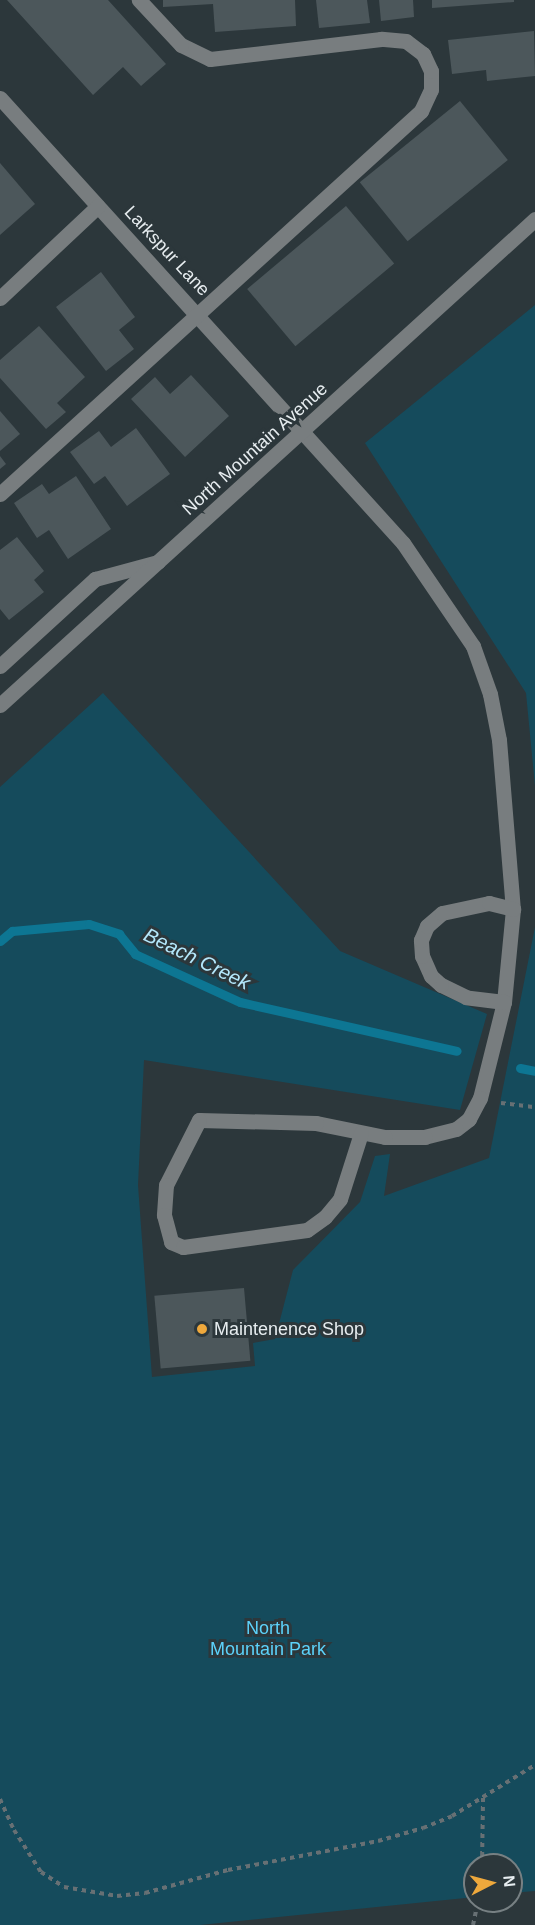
<!DOCTYPE html>
<html>
<head>
<meta charset="utf-8">
<style>
	body { margin:0 }
	#map { position:relative; width:535px; height:1925px; overflow:hidden; background:#2c373b; font-family:Arial,sans-serif }
	div>[style] { position:absolute }
	[style*='--x'] { left:calc(var(--x)*1px); top:calc(var(--y)*1px); width:calc(var(--w)*1px); rotate:calc(var(--a)*1deg) }
	.green>* { inset:0; background:#154b5c }
	.stream>* { height:9px; margin:-4.5px; padding:0 4.5px; transform-origin:4.5px; border-radius:4.5px; background:#0d7693 }
	.building>* { inset:0; background:#4c575b; transform-origin:0 0 }
	.path>* { height:4px; margin-top:-2px; transform-origin:0; background:repeating-linear-gradient(90deg,#677074 0 4.5px,transparent 0 9px) }
	.minor>* { height:15px; margin:-7.5px; padding:0 7.5px; transform-origin:7.5px; border-radius:7.5px; background:#787d7f }
	.dots>* { width:16px; height:16px; translate:-50% -50%; box-sizing:border-box; border:3px solid #2c373b; border-radius:50% }
	span { translate:-50% -50%; white-space:nowrap; text-align:center; line-height:1.15; -webkit-text-stroke:6px #2c373b; paint-order:stroke }
	.street-label { font-size:18px; color:#e7edf0 }
	.poi-label { font-size:18px; color:#e7edf0 }
	.left { translate:0 -50%; text-align:left }
	.park-label { font-size:18px; color:#5cd2fa }
	.water-label { font-size:20px; color:#b4e8fc; font-style:italic }
	.north { position:absolute; left:463px; top:1853px; width:60px; height:60px; box-sizing:border-box; background:#2c373b; border:2px solid #778083; border-radius:50%; rotate:84deg; font-size:16px; font-weight:700; line-height:24px; text-align:center; color:#e7edf0 }
	.north::after { content:''; display:block; margin:auto; width:21px; height:27px; background:#eea83c; clip-path:polygon(50% 0,100% 100%,50% 72%,0 100%) }
</style>
</head>
<body>
<div id="map">
	<div class="green">
		<div style="clip-path:polygon(535px 305px,535px 786px,526px 693px,365px 443px)"></div>
		<div style="clip-path:polygon(103px 693px,340px 951px,487px 1014px,460px 1110px,144px 1060px,138px 1185px,152px 1377px,255px 1366px,253px 1343px,275px 1339px,293px 1270px,360px 1202px,375px 1156px,390px 1154px,384px 1196px,489px 1158px,535px 927px,535px 1891px,511px 1893px,511px 1865px,475px 1865px,475px 1897px,200px 1925px,0 1925px,0 787px)"></div>
	</div>
	<div class="stream">
		<div style="--x:0;--y:941;--w:16;--a:-40"></div>
		<div style="--x:12;--y:931;--w:77;--a:-5.2"></div>
		<div style="--x:89;--y:924;--w:32;--a:18"></div>
		<div style="--x:119;--y:934;--w:26;--a:51"></div>
		<div style="--x:135;--y:954;--w:115;--a:24.6"></div>
		<div style="--x:240;--y:1002;--w:222;--a:12.7"></div>
		<div style="--x:520;--y:1068;--w:15;--a:11"></div>
	</div>
	<div class="building">
		<div style="clip-path:polygon(7px 0,108px 0,166px 64px,141px 86px,123px 67px,93px 95px)"></div>
		<div style="clip-path:polygon(163px 0,295px 0,296px 26px,215px 32px,213px 4px,163px 7px)"></div>
		<div style="clip-path:polygon(316px 0,367px 0,370px 23px,319px 28px)"></div>
		<div style="clip-path:polygon(379px 0,413px 0,414px 17px,381px 21px)"></div>
		<div style="clip-path:polygon(432px 0,514px 0,514px 2px,432px 8px)"></div>
		<div style="clip-path:polygon(534px 31px,535px 76px,487px 81px,486px 70px,452px 74px,448px 40px)"></div>
		<div style="left:460px;top:101px;width:76px;height:129px;rotate:51deg"></div>
		<div style="clip-path:polygon(0 163px,35px 204px,0 235px)"></div>
		<div style="left:346px;top:206px;width:75px;height:129px;rotate:50deg"></div>
		<div style="clip-path:polygon(101px 272px,135px 317px,119px 330px,134px 349px,106px 371px,56px 307px)"></div>
		<div style="clip-path:polygon(39px 326px,85px 377px,57px 403px,66px 412px,46px 429px,0 378px,0 360px)"></div>
		<div style="clip-path:polygon(191px 375px,229px 416px,185px 457px,131px 399px,155px 377px,170px 394px)"></div>
		<div style="clip-path:polygon(0 411px,20px 434px,0 451px)"></div>
		<div style="clip-path:polygon(136px 428px,170px 474px,127px 506px,105px 476px,94px 484px,70px 452px,99px 431px,111px 447px)"></div>
		<div style="clip-path:polygon(0 456px,6px 464px,0 469px)"></div>
		<div style="clip-path:polygon(76px 476px,111px 529px,68px 559px,49px 530px,37px 538px,14px 503px,42px 484px,49px 494px)"></div>
		<div style="clip-path:polygon(17px 537px,44px 571px,34px 580px,44px 592px,9px 620px,0 609px,0 550px)"></div>
		<div style="left:244px;top:1288px;width:73px;height:90px;rotate:85deg"></div>
	</div>
	<div class="path">
		<div style="--x:501;--y:1103;--w:34;--a:7"></div>
		<div style="--x:0;--y:1799;--w:34;--a:66"></div>
		<div style="--x:14;--y:1830;--w:50;--a:57.3"></div>
		<div style="--x:41;--y:1872;--w:27;--a:33"></div>
		<div style="--x:64;--y:1887;--w:54;--a:9.6"></div>
		<div style="--x:117;--y:1896;--w:28;--a:-6"></div>
		<div style="--x:145;--y:1893;--w:86;--a:-15.5"></div>
		<div style="--x:228;--y:1870;--w:153;--a:-10.9"></div>
		<div style="--x:378;--y:1841;--w:47;--a:-16.1"></div>
		<div style="--x:423;--y:1828;--w:31;--a:-22"></div>
		<div style="--x:452;--y:1816;--w:97;--a:-31.6"></div>
		<div style="--x:482;--y:1865;--w:67;--a:-89.1"></div>
		<div style="--x:473;--y:1925;--w:25;--a:-78"></div>
	</div>
	<div class="minor">
		<div style="--x:0;--y:98;--w:600;--a:47.84"></div>
		<div style="--x:403;--y:543;--w:125;--a:55.8"></div>
		<div style="--x:473;--y:646;--w:51;--a:70.5"></div>
		<div style="--x:490;--y:694;--w:47;--a:78.9"></div>
		<div style="--x:499;--y:740;--w:170;--a:85.3"></div>
		<div style="--x:513;--y:909;--w:93;--a:95.5"></div>
		<div style="--x:504;--y:1002;--w:99;--a:104"></div>
		<div style="--x:480;--y:1098;--w:24;--a:118"></div>
		<div style="--x:469;--y:1119;--w:16;--a:142"></div>
		<div style="--x:456;--y:1129;--w:32;--a:166"></div>
		<div style="--x:425;--y:1137;--w:40;--a:180"></div>
		<div style="--x:385;--y:1137;--w:70;--a:-168.5"></div>
		<div style="--x:316;--y:1123;--w:117;--a:-178.5"></div>
		<div style="--x:199;--y:1120;--w:73;--a:116.9"></div>
		<div style="--x:166;--y:1185;--w:30;--a:94"></div>
		<div style="--x:164;--y:1215;--w:28;--a:75"></div>
		<div style="--x:171;--y:1242;--w:13;--a:23"></div>
		<div style="--x:183;--y:1247;--w:125;--a:-7.8"></div>
		<div style="--x:307;--y:1230;--w:22;--a:-36"></div>
		<div style="--x:325;--y:1217;--w:23;--a:-50"></div>
		<div style="--x:340;--y:1199;--w:69;--a:-72.3"></div>
		<div style="--x:0;--y:298;--w:134;--a:-43.2"></div>
		<div style="--x:0;--y:494;--w:569;--a:-42.29"></div>
		<div style="--x:421;--y:111;--w:23;--a:-65"></div>
		<div style="--x:431;--y:90;--w:19;--a:-90"></div>
		<div style="--x:431;--y:71;--w:19;--a:-115"></div>
		<div style="--x:423;--y:54;--w:21;--a:-143"></div>
		<div style="--x:406;--y:41;--w:25;--a:-175"></div>
		<div style="--x:381;--y:39;--w:172;--a:173.3"></div>
		<div style="--x:210;--y:59;--w:32;--a:-154"></div>
		<div style="--x:181;--y:45;--w:62;--a:-133"></div>
		<div style="--x:0;--y:666;--w:129;--a:-42.5"></div>
		<div style="--x:95;--y:579;--w:65;--a:-15.1"></div>
		<div style="--x:0;--y:705;--w:723;--a:-42.25"></div>
		<div style="--x:504;--y:1002;--w:38;--a:-173"></div>
		<div style="--x:466;--y:997;--w:28;--a:-154"></div>
		<div style="--x:441;--y:985;--w:13;--a:-138"></div>
		<div style="--x:431;--y:976;--w:22;--a:-114"></div>
		<div style="--x:422;--y:956;--w:16;--a:-94"></div>
		<div style="--x:421;--y:940;--w:15;--a:-67"></div>
		<div style="--x:427;--y:926;--w:20;--a:-41"></div>
		<div style="--x:442;--y:913;--w:48;--a:-12"></div>
		<div style="--x:489;--y:903;--w:25;--a:14"></div>
	</div>
	<div class="dots">
		<div style="left:202px;top:1329px;background:#eea83c"></div>
	</div>
	<div class="street-label">
		<span style="left:167px;top:251px;rotate:47deg">Larkspur Lane</span>
		<span style="left:255px;top:449px;rotate:-42deg">North Mountain Avenue</span>
	</div>
	<div class="poi-label">
		<span class="left" style="left:214px;top:1329px">Maintenence Shop</span>
	</div>
	<div class="park-label">
		<span style="left:268px;top:1639px">North<br>Mountain Park</span>
	</div>
	<div class="water-label">
		<span style="left:197px;top:959px;rotate:26deg">Beach Creek</span>
	</div>
	<div class="north">N</div>
</div>
</body>
</html>
